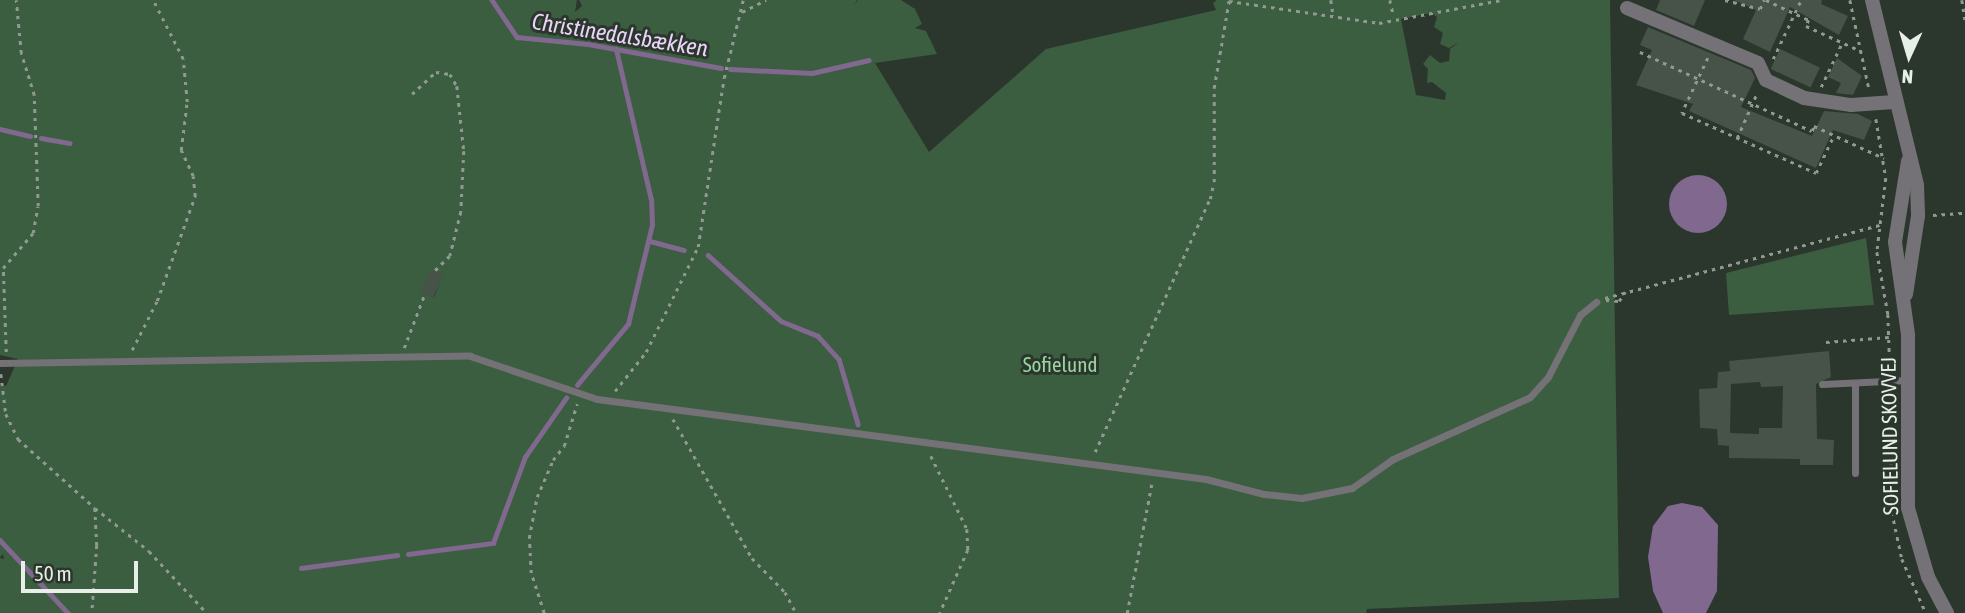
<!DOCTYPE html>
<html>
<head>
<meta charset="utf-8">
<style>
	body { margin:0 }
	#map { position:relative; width:1965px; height:613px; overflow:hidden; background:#2b362c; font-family:"Asap Condensed",sans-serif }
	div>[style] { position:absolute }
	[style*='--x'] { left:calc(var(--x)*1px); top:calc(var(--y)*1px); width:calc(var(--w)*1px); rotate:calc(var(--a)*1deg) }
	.green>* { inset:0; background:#3b5d40 }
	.water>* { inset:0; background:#80688e }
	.round { border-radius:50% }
	.stream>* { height:4.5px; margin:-2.25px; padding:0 2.25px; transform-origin:2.25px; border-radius:2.25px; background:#80688e }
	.building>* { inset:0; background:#475248; transform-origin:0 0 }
	.path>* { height:2.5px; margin-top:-1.25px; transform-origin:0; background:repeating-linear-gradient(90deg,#919a92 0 3.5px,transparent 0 8.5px) }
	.lane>* { height:7px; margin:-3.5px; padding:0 3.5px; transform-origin:3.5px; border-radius:3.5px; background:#747177 }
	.street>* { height:14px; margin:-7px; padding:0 7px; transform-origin:7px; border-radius:7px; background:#747177 }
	span { translate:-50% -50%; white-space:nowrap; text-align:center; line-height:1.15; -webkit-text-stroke:6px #2b362c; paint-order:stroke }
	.park-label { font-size:21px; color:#9ad5a1 }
	.street-label { font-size:21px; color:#e8efe9 }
	.water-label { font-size:23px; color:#ebd4f9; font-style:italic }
	.north { position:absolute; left:1874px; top:21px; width:70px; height:70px; -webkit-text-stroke:5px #2b362c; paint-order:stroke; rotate:184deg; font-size:19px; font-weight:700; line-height:28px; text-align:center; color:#e8efe9 }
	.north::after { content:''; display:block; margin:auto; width:24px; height:32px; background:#e8efe9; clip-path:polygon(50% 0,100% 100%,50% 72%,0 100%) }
	.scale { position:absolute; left:21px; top:561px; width:117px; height:32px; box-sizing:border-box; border:4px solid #e8efe9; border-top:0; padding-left:9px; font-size:21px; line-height:24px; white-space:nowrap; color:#e8efe9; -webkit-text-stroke:5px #2b362c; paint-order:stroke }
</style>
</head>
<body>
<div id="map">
	<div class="green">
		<div style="clip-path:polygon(evenodd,0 0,577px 0,575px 12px,582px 6px,579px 0,857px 0,854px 5px,858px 0,901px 0,915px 9px,922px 24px,915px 28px,926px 31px,937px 54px,875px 63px,929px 152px,1046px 49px,1216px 10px,1213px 3px,1217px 0,1610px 0,1619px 598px,1367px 609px,1366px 613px,0 613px,0 558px,4px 559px,3px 554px,0 557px,0 386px,6px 386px,18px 359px,0 355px,0 0,1431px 13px,1437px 17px,1434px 27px,1443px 33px,1440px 44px,1449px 48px,1459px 42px,1450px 49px,1449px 61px,1440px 63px,1430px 55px,1423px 64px,1428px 69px,1427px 83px,1432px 82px,1446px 93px,1445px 100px,1416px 95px,1401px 19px,1431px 13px,0 0,431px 270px,443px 275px,434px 297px,422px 292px,431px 270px)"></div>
		<div style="clip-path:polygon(1866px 238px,1874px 305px,1729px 315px,1726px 273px)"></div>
	</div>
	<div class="water">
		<div class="round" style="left:1669px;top:175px;width:58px;height:58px"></div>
		<div style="clip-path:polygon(1682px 503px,1702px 507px,1718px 525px,1717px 591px,1706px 613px,1663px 613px,1653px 591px,1648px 557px,1653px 526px,1668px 506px)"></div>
	</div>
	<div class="stream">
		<div style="--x:492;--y:0;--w:45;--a:56"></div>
		<div style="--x:517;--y:37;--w:71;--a:5.6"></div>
		<div style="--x:588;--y:44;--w:135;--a:10.2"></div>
		<div style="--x:730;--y:69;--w:82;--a:2.8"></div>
		<div style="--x:812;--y:73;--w:58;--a:-12.8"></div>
		<div style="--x:0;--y:129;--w:31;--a:13"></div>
		<div style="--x:41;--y:138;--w:29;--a:10"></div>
		<div style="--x:650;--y:241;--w:35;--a:15"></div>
		<div style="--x:708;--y:255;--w:98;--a:42.1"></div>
		<div style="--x:781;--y:321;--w:40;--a:22"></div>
		<div style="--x:818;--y:336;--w:31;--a:48"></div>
		<div style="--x:839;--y:359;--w:68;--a:73.7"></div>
		<div style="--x:577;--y:385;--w:80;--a:-50.1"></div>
		<div style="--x:628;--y:324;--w:102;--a:-76.4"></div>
		<div style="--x:652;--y:225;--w:25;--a:-92"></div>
		<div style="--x:651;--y:200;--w:155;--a:-103.1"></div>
		<div style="--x:0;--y:540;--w:100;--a:47"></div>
		<div style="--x:408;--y:554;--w:86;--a:-7.4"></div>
		<div style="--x:493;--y:543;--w:92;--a:-69.6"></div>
		<div style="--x:525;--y:457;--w:72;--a:-55.2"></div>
		<div style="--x:301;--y:568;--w:97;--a:-7.7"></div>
	</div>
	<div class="building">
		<div style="clip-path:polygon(1660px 0,1705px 0,1694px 26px,1656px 10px)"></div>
		<div style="clip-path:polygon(1734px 0,1822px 0,1821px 4px,1848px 16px,1839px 35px,1790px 7px,1770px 52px,1743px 39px,1756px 10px)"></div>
		<div style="clip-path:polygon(1648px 27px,1751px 70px,1755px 78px,1741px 107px,1812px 136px,1824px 111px,1858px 114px,1872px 121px,1864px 140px,1833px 130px,1816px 168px,1689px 111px,1693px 104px,1636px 85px,1652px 50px,1640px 45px)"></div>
		<div style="left:1780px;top:49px;width:44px;height:22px;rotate:25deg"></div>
		<div style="clip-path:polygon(1837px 58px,1862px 76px,1853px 95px,1836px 93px,1841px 83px,1828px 77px)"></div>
		<div style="left:431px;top:269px;width:14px;height:25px;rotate:25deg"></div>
		<div style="clip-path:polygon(evenodd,1829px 351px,1831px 377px,1816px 384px,1817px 439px,1834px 440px,1833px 465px,1800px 465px,1800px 459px,1729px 458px,1729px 446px,1718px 445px,1717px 429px,1700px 428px,1699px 389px,1717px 388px,1718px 372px,1730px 371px,1729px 361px,1829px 351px,1760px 382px,1761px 387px,1783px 386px,1782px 428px,1759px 428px,1759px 434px,1730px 433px,1731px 384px,1760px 382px)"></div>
	</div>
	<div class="path">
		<div style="--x:1331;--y:0;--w:15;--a:82"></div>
		<div style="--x:1390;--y:0;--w:17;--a:77"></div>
		<div style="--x:1725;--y:0;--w:36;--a:14"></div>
		<div style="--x:1760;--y:9;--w:10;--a:-66"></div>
		<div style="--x:1766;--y:0;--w:47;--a:24.9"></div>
		<div style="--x:1809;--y:20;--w:7;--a:117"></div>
		<div style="--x:1806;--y:26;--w:60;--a:24.4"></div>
		<div style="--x:1850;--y:0;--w:91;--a:77.9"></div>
		<div style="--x:1962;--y:0;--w:20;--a:81"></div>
		<div style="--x:1229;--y:1;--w:152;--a:8.3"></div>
		<div style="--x:1379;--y:23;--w:124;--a:-10.7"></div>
		<div style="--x:742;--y:12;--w:27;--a:-27"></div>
		<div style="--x:1640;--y:52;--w:189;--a:24.7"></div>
		<div style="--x:1812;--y:131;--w:5;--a:-68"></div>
		<div style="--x:1814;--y:126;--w:77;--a:24.6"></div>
		<div style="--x:1708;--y:58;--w:61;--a:115.3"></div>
		<div style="--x:1682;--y:113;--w:147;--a:24.1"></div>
		<div style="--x:1816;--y:173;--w:42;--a:-64.7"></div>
		<div style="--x:1773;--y:59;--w:65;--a:-64.6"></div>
		<div style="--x:1821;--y:87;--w:49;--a:-64.5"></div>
		<div style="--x:412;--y:94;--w:33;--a:-43"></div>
		<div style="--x:436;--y:72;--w:14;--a:8"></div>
		<div style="--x:450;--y:74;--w:14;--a:60"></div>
		<div style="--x:457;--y:86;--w:65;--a:83.9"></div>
		<div style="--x:464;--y:151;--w:61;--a:92.8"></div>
		<div style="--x:461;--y:212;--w:45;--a:104"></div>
		<div style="--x:450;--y:256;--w:21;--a:135"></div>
		<div style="--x:1876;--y:119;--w:60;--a:80.4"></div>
		<div style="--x:1886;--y:178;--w:75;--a:96.9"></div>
		<div style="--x:1877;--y:252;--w:63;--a:79.9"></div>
		<div style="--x:1888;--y:314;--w:55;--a:87.9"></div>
		<div style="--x:1737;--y:138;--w:49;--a:-66"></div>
		<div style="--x:1933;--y:215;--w:32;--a:-4"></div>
		<div style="--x:1605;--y:298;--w:284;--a:-14.9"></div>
		<div style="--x:1606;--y:300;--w:13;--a:4"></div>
		<div style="--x:1619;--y:301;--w:11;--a:-56"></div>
		<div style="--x:1826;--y:342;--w:63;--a:-4.5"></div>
		<div style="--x:404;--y:348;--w:59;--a:-69.1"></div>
		<div style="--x:132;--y:350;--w:55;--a:-63"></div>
		<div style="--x:157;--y:301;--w:112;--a:-70.1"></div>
		<div style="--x:195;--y:196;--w:20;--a:-96"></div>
		<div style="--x:193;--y:176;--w:29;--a:-115"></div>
		<div style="--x:181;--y:150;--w:48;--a:-82.9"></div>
		<div style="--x:187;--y:102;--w:43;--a:-95.3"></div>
		<div style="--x:183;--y:59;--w:66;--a:-117"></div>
		<div style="--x:6;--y:352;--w:84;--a:-92"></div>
		<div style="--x:3;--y:268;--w:46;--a:-49.4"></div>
		<div style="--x:33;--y:233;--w:27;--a:-80"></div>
		<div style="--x:38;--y:206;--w:111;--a:-92.1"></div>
		<div style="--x:34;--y:95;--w:44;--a:-107.2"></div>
		<div style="--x:21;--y:53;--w:53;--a:-95.4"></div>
		<div style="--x:1;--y:374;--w:40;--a:82.9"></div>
		<div style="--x:6;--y:414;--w:28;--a:64"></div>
		<div style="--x:18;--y:439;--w:103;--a:41.9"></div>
		<div style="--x:95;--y:508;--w:37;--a:87"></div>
		<div style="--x:97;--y:545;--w:68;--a:94.2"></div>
		<div style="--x:615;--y:391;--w:50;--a:-51.5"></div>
		<div style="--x:646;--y:352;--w:117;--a:-63.7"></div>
		<div style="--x:698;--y:247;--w:171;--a:-81.3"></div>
		<div style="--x:724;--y:78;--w:80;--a:-76.3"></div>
		<div style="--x:1890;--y:394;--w:118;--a:89"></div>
		<div style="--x:1892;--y:512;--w:48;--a:78"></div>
		<div style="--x:1902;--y:559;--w:59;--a:66"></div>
		<div style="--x:673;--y:419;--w:160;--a:60.4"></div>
		<div style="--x:752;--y:558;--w:47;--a:45.9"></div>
		<div style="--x:785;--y:592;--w:24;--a:62"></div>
		<div style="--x:1095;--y:452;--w:278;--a:-65.6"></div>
		<div style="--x:1210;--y:199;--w:17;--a:-77"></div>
		<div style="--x:1214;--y:182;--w:94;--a:-90"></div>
		<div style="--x:1214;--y:88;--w:89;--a:-80.3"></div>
		<div style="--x:931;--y:456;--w:81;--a:63.7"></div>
		<div style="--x:967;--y:529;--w:21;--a:87"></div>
		<div style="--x:968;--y:550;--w:69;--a:114"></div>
		<div style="--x:95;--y:508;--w:69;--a:38.5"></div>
		<div style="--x:149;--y:551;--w:85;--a:46.9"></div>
		<div style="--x:544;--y:613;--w:42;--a:-108"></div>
		<div style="--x:531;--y:573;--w:35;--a:-93"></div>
		<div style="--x:529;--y:538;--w:42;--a:-79"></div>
		<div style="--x:537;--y:497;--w:40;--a:-66.6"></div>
		<div style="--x:553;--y:460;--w:18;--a:-52"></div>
		<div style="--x:564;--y:446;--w:44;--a:-72.8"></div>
		<div style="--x:1127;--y:613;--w:133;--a:-79.2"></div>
	</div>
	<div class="lane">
		<div style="--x:0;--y:363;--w:470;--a:-0.9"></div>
		<div style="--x:470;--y:356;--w:134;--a:18.7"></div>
		<div style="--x:597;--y:399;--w:614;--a:7.48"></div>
		<div style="--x:1206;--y:479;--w:60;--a:14.5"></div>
		<div style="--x:1264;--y:494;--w:38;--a:6"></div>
		<div style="--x:1302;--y:498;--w:51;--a:-11.3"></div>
		<div style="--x:1352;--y:488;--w:50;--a:-35.3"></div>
		<div style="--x:1393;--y:459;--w:150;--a:-24.3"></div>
		<div style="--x:1530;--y:397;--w:27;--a:-48"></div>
		<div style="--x:1548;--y:377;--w:70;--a:-62.7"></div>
		<div style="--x:1580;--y:315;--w:21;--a:-39"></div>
		<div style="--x:1822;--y:384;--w:86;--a:-2.7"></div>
		<div style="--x:1855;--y:473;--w:90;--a:-90"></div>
	</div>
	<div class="street">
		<div style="--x:1872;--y:0;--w:190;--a:76.3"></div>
		<div style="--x:1917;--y:185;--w:31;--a:88"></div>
		<div style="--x:1918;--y:216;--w:79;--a:98.7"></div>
		<div style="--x:1627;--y:8;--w:142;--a:22.8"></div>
		<div style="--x:1758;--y:63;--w:19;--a:65"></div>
		<div style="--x:1766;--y:80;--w:42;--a:25.3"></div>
		<div style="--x:1804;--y:98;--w:48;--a:8.5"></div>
		<div style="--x:1851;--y:105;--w:43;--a:-4"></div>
		<div style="--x:1908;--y:161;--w:82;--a:99.1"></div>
		<div style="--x:1895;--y:242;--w:94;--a:82"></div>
		<div style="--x:1908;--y:335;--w:173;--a:90"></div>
		<div style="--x:1908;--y:508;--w:72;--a:73.8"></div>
		<div style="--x:1928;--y:577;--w:41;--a:62.2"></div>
	</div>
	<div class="park-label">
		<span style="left:1060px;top:364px">Sofielund</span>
	</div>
	<div class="street-label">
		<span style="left:1889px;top:436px;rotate:-91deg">SOFIELUND SKOVVEJ</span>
	</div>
	<div class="water-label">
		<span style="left:620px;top:35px;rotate:9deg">Christinedalsbækken</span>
	</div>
	<div class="north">N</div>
	<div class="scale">50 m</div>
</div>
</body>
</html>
